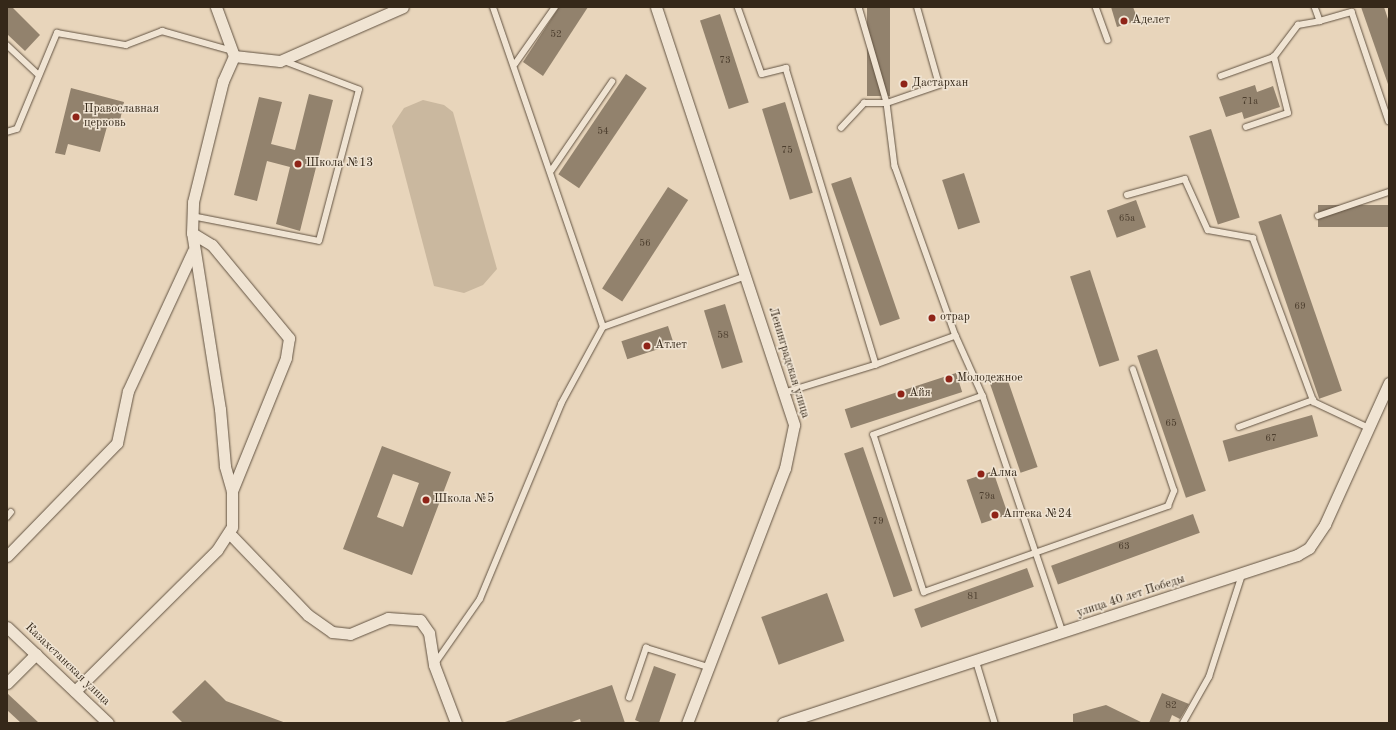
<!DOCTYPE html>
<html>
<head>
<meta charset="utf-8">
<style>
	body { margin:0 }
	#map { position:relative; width:1396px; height:730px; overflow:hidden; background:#e8d5bb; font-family:"Old Standard TT",serif }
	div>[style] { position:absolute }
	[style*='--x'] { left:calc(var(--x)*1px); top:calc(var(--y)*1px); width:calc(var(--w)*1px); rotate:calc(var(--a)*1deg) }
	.green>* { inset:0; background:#cab89f }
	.building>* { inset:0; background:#92826d; transform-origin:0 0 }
	.roads { filter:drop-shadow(0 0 1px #625342) drop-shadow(0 0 1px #625342) }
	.service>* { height:5.5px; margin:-2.75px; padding:0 2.75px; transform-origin:2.75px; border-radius:2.75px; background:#f0e4d3 }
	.minor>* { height:11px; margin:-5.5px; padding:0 5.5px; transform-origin:5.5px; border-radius:5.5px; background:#f0e4d3 }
	.dots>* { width:11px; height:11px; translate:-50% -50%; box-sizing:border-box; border:2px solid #f0e4d3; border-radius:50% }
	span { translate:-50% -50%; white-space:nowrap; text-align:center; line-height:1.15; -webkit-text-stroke:3px #f0e4d3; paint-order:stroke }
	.number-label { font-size:10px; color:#4c3e2e }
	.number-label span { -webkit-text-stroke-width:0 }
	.poi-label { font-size:12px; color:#352819 }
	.left { translate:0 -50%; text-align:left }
	.street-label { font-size:12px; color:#352819 }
	.frame { position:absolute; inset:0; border:8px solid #352819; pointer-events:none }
</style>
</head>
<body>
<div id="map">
	<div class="green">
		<div style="clip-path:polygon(423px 100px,444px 105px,453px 112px,497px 269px,483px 285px,464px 293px,434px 286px,392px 126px,404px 108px)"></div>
	</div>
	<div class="building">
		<div style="clip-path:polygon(7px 7px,12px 7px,40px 35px,25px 51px,7px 34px)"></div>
		<div style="clip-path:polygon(559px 7px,588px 7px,543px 76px,523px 62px)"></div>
		<div style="left:867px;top:7px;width:23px;height:89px"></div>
		<div style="clip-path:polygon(1111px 7px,1133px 7px,1138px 20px,1117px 27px)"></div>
		<div style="clip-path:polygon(1361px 7px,1384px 7px,1389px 22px,1389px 87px)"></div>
		<div style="left:720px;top:14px;width:93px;height:21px;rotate:72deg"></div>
		<div style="left:626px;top:74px;width:25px;height:121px;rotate:34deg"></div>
		<div style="clip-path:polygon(1255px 85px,1257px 92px,1273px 86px,1280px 107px,1244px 119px,1242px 112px,1226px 117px,1219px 97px)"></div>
		<div style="clip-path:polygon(71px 88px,124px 102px,119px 125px,108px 123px,100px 152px,68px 144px,65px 155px,55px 153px)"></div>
		<div style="clip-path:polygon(309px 94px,333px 100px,300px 231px,276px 224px,290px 167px,267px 161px,257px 201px,234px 195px,259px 97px,282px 102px,271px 144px,295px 150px)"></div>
		<div style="left:785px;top:102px;width:95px;height:24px;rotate:73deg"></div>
		<div style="left:1211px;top:129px;width:93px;height:23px;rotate:72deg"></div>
		<div style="left:964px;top:173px;width:52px;height:23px;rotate:72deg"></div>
		<div style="left:851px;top:177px;width:150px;height:21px;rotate:71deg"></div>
		<div style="left:668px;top:187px;width:24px;height:121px;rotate:33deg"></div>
		<div style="left:1136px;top:200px;width:29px;height:31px;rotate:70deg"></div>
		<div style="left:1389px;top:205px;width:22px;height:71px;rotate:90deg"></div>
		<div style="left:1281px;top:214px;width:187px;height:24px;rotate:71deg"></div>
		<div style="left:1090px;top:270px;width:95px;height:21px;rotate:72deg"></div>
		<div style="left:725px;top:304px;width:61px;height:22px;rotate:73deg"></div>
		<div style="left:668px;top:326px;width:19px;height:49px;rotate:72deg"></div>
		<div style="left:1157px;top:349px;width:150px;height:21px;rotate:71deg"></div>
		<div style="left:956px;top:373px;width:20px;height:117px;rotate:72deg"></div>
		<div style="left:1007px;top:378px;width:94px;height:18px;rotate:71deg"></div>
		<div style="left:1312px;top:415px;width:22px;height:93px;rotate:74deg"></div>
		<div style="clip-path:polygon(evenodd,382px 446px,451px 472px,412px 575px,343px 549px,382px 446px,393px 474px,419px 483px,403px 527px,377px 517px,393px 474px)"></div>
		<div style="left:863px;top:447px;width:152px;height:20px;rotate:71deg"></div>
		<div style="left:993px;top:471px;width:46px;height:28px;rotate:71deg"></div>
		<div style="left:1193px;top:514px;width:20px;height:151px;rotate:70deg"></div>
		<div style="left:1027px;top:568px;width:20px;height:120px;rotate:70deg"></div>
		<div style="left:827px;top:593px;width:51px;height:70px;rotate:70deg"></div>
		<div style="clip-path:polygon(654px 666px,676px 674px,659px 723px,642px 723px,635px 720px)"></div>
		<div style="clip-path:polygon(205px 680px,226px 701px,286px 723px,183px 723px,172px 712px)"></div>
		<div style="clip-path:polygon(612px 685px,625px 723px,581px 723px,580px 719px,569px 723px,502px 723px)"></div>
		<div style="clip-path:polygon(7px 693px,39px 723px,21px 723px,7px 710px)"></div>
		<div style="clip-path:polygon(1162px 693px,1189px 704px,1180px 719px,1172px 715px,1169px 723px,1149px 723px)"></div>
		<div style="clip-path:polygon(1106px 705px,1143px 723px,1073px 723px,1073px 714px)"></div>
	</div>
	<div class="roads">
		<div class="service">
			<div style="--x:738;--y:7;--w:71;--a:70.3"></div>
			<div style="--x:762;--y:74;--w:25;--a:-14"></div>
			<div style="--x:786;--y:68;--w:310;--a:73.1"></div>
			<div style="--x:876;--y:365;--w:95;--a:162.9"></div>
			<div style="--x:859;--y:7;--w:100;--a:73.7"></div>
			<div style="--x:887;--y:103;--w:64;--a:82.8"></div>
			<div style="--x:895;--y:166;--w:181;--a:70.3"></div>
			<div style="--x:956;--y:336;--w:85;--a:160.1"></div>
			<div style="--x:1096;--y:7;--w:35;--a:70"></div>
			<div style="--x:1315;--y:7;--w:15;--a:70"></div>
			<div style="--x:1320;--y:21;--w:33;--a:-16"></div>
			<div style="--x:1352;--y:12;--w:115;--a:71.3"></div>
			<div style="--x:7;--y:45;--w:44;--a:43.2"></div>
			<div style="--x:515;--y:64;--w:70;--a:-54.9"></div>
			<div style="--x:1221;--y:76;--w:56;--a:-19.7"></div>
			<div style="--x:1274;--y:57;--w:40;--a:-53"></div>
			<div style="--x:1298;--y:25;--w:22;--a:-10"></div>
			<div style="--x:1246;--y:127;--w:44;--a:-18.4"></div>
			<div style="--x:1288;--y:113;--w:58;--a:-104"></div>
			<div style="--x:841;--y:128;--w:34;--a:-47"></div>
			<div style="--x:864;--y:103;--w:23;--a:0"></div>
			<div style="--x:887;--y:103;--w:55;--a:-19.1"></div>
			<div style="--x:939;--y:85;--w:81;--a:-105.8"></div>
			<div style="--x:7;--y:132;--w:10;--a:-17"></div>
			<div style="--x:17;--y:129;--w:104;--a:-67.4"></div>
			<div style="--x:57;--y:33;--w:70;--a:9.9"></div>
			<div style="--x:126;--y:45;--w:39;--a:-21"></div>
			<div style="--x:162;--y:31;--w:70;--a:15.8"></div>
			<div style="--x:551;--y:171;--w:108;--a:-55.6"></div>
			<div style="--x:1127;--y:195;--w:60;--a:-15.4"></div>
			<div style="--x:1185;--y:179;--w:56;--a:65.7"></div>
			<div style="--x:1208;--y:230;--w:46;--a:10.1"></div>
			<div style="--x:1253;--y:238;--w:175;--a:69.6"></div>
			<div style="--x:1314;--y:402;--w:61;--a:25.3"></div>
			<div style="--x:192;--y:216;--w:129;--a:11.1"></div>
			<div style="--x:319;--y:241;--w:156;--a:-75.2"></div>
			<div style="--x:359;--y:90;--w:81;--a:-159.1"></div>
			<div style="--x:1318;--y:216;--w:75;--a:-18.7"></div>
			<div style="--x:603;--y:327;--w:152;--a:-19.6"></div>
			<div style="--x:956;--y:336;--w:66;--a:65.8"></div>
			<div style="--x:983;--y:396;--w:249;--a:71.3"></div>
			<div style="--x:983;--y:396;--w:116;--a:160.3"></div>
			<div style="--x:874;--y:435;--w:165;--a:72.3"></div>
			<div style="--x:924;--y:592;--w:259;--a:-19.4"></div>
			<div style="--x:1168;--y:506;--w:16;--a:-68"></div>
			<div style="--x:1174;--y:491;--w:128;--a:-108.7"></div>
			<div style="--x:1239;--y:427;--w:79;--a:-20"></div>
			<div style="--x:7;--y:517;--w:6;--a:-51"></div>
			<div style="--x:976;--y:660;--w:66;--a:73.2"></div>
			<div style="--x:434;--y:665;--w:80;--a:-55.1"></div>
			<div style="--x:480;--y:599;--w:211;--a:-67.4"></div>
			<div style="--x:561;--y:404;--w:88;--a:-61.4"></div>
			<div style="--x:603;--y:327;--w:338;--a:-109"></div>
			<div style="--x:629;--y:698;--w:53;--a:-71.2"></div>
			<div style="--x:646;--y:648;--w:65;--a:17"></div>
			<div style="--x:1183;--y:723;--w:53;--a:-60.5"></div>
			<div style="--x:1209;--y:677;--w:107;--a:-72.1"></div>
		</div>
		<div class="minor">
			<div style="--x:656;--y:7;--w:440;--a:71.7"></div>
			<div style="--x:794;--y:425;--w:44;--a:101.8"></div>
			<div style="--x:785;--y:468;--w:273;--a:111"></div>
			<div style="--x:234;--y:56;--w:46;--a:6.2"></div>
			<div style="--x:280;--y:61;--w:134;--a:-23.7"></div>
			<div style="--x:192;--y:233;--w:23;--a:31"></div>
			<div style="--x:212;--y:245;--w:121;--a:50.4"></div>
			<div style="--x:289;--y:338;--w:20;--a:99"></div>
			<div style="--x:286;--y:358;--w:144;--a:112.1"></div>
			<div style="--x:230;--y:534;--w:112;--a:46.1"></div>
			<div style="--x:308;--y:615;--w:29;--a:35"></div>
			<div style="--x:332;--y:632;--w:18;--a:6"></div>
			<div style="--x:350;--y:634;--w:41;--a:-22.8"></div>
			<div style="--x:388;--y:618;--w:32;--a:4"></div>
			<div style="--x:420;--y:620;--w:16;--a:55"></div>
			<div style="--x:429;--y:633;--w:32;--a:81"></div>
			<div style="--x:434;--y:665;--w:62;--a:69.2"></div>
			<div style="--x:7;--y:556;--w:158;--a:-45.8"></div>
			<div style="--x:117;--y:443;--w:53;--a:-78.1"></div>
			<div style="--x:128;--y:391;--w:154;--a:-65.1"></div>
			<div style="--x:7;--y:627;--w:139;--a:43.5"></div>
			<div style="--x:7;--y:683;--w:41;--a:-45"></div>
			<div style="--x:75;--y:691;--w:200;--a:-44.8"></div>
			<div style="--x:217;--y:550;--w:27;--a:-57"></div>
			<div style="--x:232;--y:527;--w:36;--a:-90"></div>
			<div style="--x:232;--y:491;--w:26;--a:-106"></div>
			<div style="--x:225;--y:466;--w:57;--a:-95"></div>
			<div style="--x:220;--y:409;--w:178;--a:-99"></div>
			<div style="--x:192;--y:233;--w:31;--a:-88"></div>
			<div style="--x:193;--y:202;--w:125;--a:-76.1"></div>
			<div style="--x:223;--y:81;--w:27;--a:-66"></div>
			<div style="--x:234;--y:56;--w:52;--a:-110.2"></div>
			<div style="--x:783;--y:723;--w:541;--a:-18.1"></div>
			<div style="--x:1297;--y:555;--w:14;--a:-30"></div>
			<div style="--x:1309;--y:548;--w:29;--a:-56"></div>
			<div style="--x:1325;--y:524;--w:155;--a:-65.6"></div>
		</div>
	</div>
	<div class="dots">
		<div style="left:1124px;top:21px;background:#8f2418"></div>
		<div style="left:904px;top:84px;background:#8f2418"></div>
		<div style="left:76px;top:117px;background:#8f2418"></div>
		<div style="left:298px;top:164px;background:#8f2418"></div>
		<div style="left:932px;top:318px;background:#8f2418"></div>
		<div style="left:647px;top:346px;background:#8f2418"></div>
		<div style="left:949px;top:379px;background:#8f2418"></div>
		<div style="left:901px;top:394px;background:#8f2418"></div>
		<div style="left:981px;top:474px;background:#8f2418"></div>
		<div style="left:426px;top:500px;background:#8f2418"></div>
		<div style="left:995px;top:515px;background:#8f2418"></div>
	</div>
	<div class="number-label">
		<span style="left:556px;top:35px">52</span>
		<span style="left:725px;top:61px">73</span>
		<span style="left:1250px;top:102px">71а</span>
		<span style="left:603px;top:132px">54</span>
		<span style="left:787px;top:151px">75</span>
		<span style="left:1127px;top:219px">65а</span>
		<span style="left:645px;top:244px">56</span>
		<span style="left:1300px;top:307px">69</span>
		<span style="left:723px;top:336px">58</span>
		<span style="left:1171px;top:424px">65</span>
		<span style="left:1271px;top:439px">67</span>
		<span style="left:987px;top:497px">79а</span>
		<span style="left:878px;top:522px">79</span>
		<span style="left:1124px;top:547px">63</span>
		<span style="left:973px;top:597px">81</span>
		<span style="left:1171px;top:706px">82</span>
	</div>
	<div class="poi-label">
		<span class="left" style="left:1132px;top:21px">Аделет</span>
		<span class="left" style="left:912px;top:84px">Дастархан</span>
		<span class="left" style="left:84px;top:117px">Православная<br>церковь</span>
		<span class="left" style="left:306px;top:164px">Школа №13</span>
		<span class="left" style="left:940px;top:318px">отрар</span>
		<span class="left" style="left:655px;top:346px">Атлет</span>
		<span class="left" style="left:957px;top:379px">Молодежное</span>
		<span class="left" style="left:909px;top:394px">Айя</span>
		<span class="left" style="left:989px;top:474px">Алма</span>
		<span class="left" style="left:434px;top:500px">Школа №5</span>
		<span class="left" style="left:1003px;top:515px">Аптека №24</span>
	</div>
	<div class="street-label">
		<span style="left:788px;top:363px;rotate:73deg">Ленинградская улица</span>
		<span style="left:1131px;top:597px;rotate:-18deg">улица 40 лет Победы</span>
		<span style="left:67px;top:665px;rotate:44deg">Казахстанская улица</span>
	</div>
	<div class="frame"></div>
</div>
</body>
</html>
